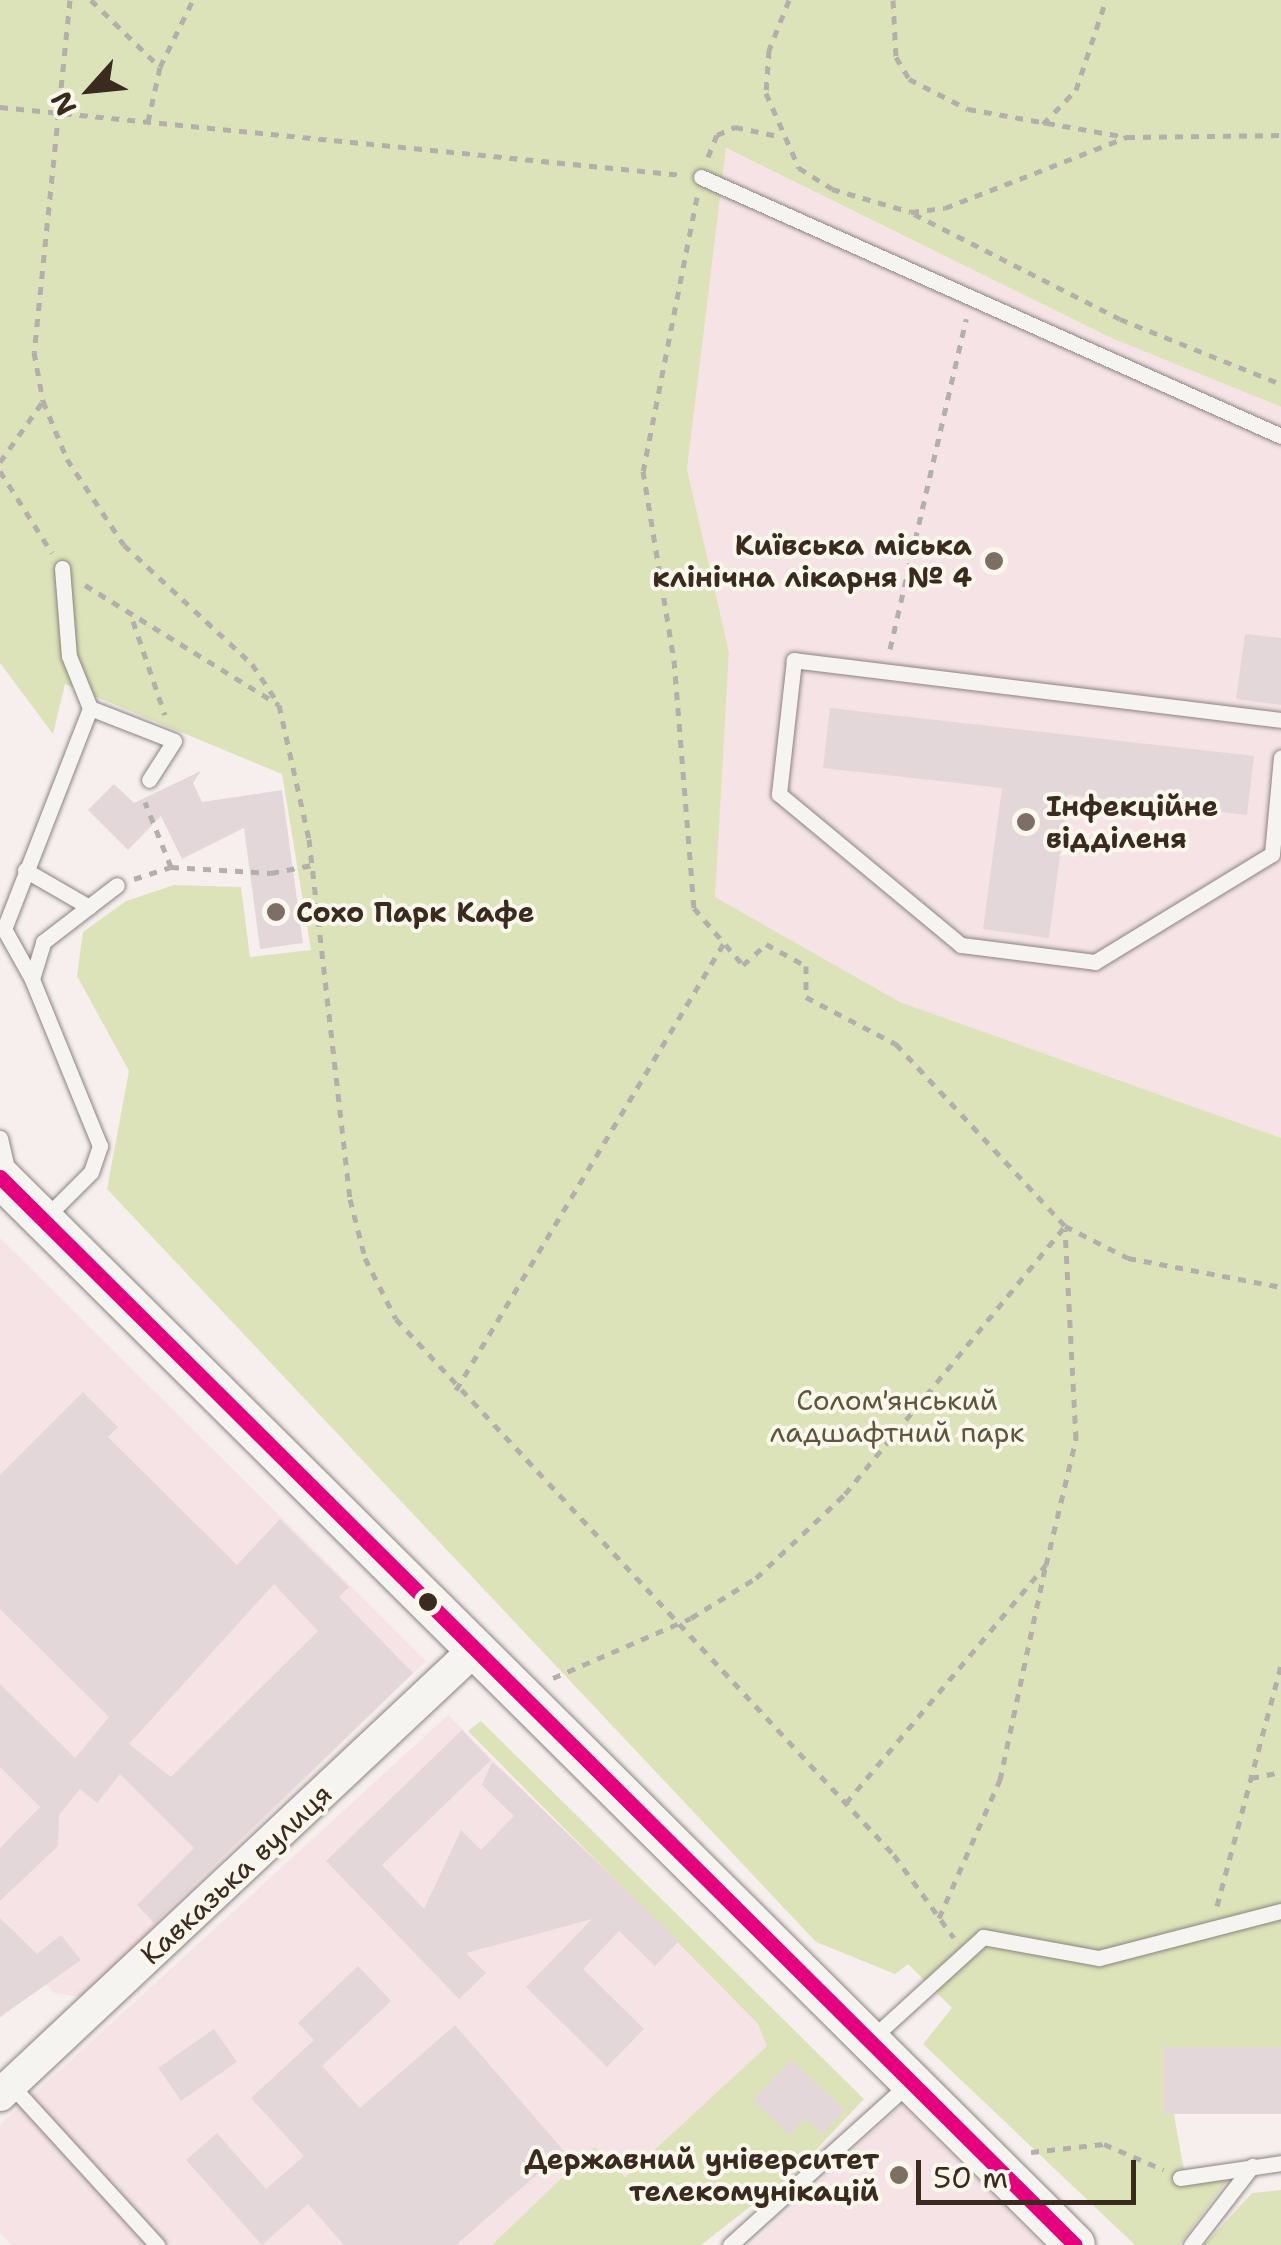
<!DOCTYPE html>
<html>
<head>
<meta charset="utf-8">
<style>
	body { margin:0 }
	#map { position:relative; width:1281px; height:2245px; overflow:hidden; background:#f7efed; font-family:"Shantell Sans",sans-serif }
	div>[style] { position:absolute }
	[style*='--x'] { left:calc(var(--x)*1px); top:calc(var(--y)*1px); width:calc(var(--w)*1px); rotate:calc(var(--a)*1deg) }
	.built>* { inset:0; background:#f5e3e5 }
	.green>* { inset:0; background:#dde3b8 }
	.building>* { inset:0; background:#e4d7da; transform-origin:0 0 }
	.path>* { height:5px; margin-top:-2.5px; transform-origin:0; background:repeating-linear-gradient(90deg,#b3afac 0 8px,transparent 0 16px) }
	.roads { filter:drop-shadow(0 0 2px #8b8480) drop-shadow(0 0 2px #8b8480) }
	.service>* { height:15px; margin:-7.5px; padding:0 7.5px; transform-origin:7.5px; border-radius:7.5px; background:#f6f4f0 }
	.minor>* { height:32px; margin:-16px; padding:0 16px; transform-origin:16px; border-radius:16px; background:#f6f4f0 }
	.tertiary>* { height:40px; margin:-20px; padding:0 20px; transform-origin:20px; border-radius:20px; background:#f6f4f0 }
	.bus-1>* { height:15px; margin:-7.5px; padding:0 7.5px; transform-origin:7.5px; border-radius:7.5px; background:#e5007d }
	.dots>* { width:28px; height:28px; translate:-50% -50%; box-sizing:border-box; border:5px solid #fbf7ec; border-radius:50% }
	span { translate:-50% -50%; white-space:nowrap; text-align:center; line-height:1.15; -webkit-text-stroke:8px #fbf7ec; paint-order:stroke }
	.poi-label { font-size:28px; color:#3b2a1e; font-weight:700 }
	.right { translate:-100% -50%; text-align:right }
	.left { translate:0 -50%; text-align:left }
	.park-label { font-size:28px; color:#5e563a }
	.street-label { font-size:28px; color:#3b2a1e }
	.north { position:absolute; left:40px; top:40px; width:100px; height:100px; -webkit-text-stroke:8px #fbf7ec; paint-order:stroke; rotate:243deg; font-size:28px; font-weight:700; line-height:40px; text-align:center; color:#3b2a1e }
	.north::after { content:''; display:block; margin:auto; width:35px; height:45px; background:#3b2a1e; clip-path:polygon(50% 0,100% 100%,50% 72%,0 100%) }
	.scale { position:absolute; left:916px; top:2160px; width:220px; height:45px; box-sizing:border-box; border:5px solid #3b2a1e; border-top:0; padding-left:12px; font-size:30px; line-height:35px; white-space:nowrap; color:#3b2a1e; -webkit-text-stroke:8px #fbf7ec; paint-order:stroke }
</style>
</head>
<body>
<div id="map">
	<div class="built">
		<div style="clip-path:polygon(725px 148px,1109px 337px,1281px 407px,1281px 1138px,900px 1002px,714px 897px,729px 652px,687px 469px)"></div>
		<div style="clip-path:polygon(0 1238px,426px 1661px,83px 1997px,54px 1993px,43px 1981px,0 2018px)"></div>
		<div style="clip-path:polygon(448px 1715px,774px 2040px,550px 2245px,11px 2245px,0 2233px,0 2125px)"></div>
		<div style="clip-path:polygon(902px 2105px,1042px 2245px,751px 2245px)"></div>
	</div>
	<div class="green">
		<div style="clip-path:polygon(0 0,1281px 0,1281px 407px,1109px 337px,726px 148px,687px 469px,729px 652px,715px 897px,900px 1002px,1281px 1138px,1281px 2047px,1165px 2064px,1186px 2182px,1229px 2178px,1179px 2245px,1135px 2245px,923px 2044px,952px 2008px,908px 1964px,895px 1974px,816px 1942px,107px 1189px,129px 1071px,77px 976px,83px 932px,126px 901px,174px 885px,241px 887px,250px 957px,311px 950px,282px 774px,65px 684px,53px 734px,0 663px)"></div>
		<div style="clip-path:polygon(481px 1721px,864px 2099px,795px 2172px,701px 2245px,492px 2245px,594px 2147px,625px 2177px,767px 2046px,758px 2024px,468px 1731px)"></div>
		<div style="clip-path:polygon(1281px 2190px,1281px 2245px,1204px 2245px,1252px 2193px)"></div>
	</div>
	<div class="building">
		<div style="clip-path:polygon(1245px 634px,1281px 638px,1281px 705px,1236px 699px)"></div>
		<div style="clip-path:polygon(830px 708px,1254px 756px,1247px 815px,1068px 795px,1049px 938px,983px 929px,1002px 788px,823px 768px)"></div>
		<div style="clip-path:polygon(201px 771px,193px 783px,202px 802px,282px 790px,303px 943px,260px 949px,244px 828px,182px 859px,161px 816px,128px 850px,88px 810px,114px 784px,134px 803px)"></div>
		<div style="clip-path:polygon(evenodd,83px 1392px,118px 1427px,108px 1437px,237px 1565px,280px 1519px,349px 1587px,339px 1597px,413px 1673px,154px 1923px,137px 1905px,194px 1848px,120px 1774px,97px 1803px,80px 1789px,59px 1815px,58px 1846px,0 1901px,0 1848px,40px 1807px,0 1767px,0 1684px,75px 1758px,109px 1717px,0 1609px,0 1475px,83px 1392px,274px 1584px,318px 1631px,171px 1777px,129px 1744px,274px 1584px)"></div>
		<div style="clip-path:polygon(462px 1730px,491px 1760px,382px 1865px,424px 1909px,461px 1830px,481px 1850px,514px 1816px,482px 1785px,492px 1762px,507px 1775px,679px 1941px,655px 1966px,619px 1931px,583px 1969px,644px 2029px,607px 2067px,526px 1987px,592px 1919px,466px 1953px,486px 1973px,459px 1999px,326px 1861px)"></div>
		<div style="clip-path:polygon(0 1918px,37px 1954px,61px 1935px,81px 1960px,0 2017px)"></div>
		<div style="clip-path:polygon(358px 1966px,391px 2001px,322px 2066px,360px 2108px,455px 2025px,564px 2151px,456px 2245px,344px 2245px,308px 2204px,262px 2245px,186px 2160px,217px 2133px,266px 2189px,304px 2156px,251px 2098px,314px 2040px,298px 2023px)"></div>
		<div style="left:214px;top:2029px;width:40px;height:68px;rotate:55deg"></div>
		<div style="left:1281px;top:2047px;width:67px;height:117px;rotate:90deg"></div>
		<div style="clip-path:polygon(791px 2060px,845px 2110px,822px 2134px,805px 2119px,790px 2135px,753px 2100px)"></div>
	</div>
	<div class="path">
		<div style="--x:70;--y:0;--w:354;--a:95.8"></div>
		<div style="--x:34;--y:352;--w:50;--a:79.6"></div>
		<div style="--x:43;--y:401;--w:63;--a:67.5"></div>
		<div style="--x:67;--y:459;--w:103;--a:56.5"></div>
		<div style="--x:124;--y:545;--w:175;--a:42.9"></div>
		<div style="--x:252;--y:664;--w:47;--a:56.3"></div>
		<div style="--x:91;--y:0;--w:96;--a:44.2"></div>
		<div style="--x:789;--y:0;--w:54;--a:111.8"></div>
		<div style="--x:769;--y:50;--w:43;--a:94"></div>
		<div style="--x:766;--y:93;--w:82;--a:66.3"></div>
		<div style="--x:799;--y:168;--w:39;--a:32"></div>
		<div style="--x:832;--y:189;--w:82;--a:16.2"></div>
		<div style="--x:911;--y:212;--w:34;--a:-7"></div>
		<div style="--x:945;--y:208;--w:195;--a:-21.3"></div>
		<div style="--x:893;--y:0;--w:57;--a:87"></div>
		<div style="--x:896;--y:57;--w:26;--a:59"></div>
		<div style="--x:909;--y:79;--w:66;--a:27"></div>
		<div style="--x:968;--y:109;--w:161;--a:10"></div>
		<div style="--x:1127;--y:137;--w:154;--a:-0.7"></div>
		<div style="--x:0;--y:107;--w:686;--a:5.69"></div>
		<div style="--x:148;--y:122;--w:56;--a:-77.7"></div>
		<div style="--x:160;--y:67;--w:75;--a:-63.8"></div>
		<div style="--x:1043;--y:124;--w:47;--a:-45.9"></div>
		<div style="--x:1076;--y:90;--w:95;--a:-71.6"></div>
		<div style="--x:708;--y:157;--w:24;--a:-68"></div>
		<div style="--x:717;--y:135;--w:20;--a:-24"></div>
		<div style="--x:735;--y:127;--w:44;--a:11.8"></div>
		<div style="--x:697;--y:197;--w:279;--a:101.1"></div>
		<div style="--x:643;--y:471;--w:192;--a:80.7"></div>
		<div style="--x:674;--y:660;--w:249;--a:85.4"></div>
		<div style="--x:694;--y:908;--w:75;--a:49.3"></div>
		<div style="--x:743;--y:965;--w:31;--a:-42"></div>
		<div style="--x:766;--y:944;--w:46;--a:28.8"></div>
		<div style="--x:806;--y:966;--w:31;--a:90"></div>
		<div style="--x:806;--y:997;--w:102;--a:27.6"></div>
		<div style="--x:896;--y:1044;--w:248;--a:47.1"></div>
		<div style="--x:1065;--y:1226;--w:71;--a:26.9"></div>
		<div style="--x:1128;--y:1258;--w:156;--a:10.7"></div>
		<div style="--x:914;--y:214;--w:231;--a:27"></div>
		<div style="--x:1120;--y:319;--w:174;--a:22"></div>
		<div style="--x:0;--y:462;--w:75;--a:-54.8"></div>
		<div style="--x:0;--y:471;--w:97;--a:57.6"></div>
		<div style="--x:85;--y:585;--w:228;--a:31.7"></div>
		<div style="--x:279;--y:705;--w:137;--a:77.4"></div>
		<div style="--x:309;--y:839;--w:362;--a:83.5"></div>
		<div style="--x:350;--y:1199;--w:61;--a:75.7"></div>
		<div style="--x:365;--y:1258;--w:68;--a:63.1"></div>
		<div style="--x:396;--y:1319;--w:732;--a:47.1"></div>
		<div style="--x:894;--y:1855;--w:102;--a:54.1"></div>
		<div style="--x:133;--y:621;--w:99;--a:71.2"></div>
		<div style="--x:890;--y:649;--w:339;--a:-77"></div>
		<div style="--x:171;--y:867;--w:100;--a:3.4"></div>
		<div style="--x:271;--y:873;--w:42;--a:-11"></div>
		<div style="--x:134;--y:879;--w:39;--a:-18"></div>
		<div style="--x:171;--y:867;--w:70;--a:-111.8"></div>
		<div style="--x:456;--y:1390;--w:521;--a:-59.06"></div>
		<div style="--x:553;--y:1678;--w:150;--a:-23.5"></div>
		<div style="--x:691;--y:1618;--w:76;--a:-31.6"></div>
		<div style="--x:756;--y:1578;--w:122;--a:-43.3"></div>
		<div style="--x:845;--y:1494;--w:347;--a:-50.6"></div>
		<div style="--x:1251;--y:1778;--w:31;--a:-11"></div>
		<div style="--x:846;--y:1803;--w:311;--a:-50"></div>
		<div style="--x:1046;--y:1565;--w:130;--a:-76.6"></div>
		<div style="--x:1076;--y:1439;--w:210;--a:-93"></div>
		<div style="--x:1217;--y:1906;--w:249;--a:-75.1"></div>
		<div style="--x:939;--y:1918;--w:151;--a:-66.2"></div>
		<div style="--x:1000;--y:1780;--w:217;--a:-78"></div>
		<div style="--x:1031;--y:2152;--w:73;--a:-6.3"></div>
		<div style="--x:1104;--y:2144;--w:65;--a:23.4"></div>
	</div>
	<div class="roads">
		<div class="service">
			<div style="--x:701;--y:177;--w:635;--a:24.06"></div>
			<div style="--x:62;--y:568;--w:88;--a:85.5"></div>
			<div style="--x:69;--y:656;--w:56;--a:68"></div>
			<div style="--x:1281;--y:720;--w:491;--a:-173"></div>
			<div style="--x:794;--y:660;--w:135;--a:96.4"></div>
			<div style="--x:779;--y:794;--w:236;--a:39.7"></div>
			<div style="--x:961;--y:945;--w:135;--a:7.2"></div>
			<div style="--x:1095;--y:962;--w:207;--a:-31.4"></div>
			<div style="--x:1272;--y:854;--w:97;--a:-84.7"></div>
			<div style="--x:25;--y:870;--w:74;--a:30"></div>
			<div style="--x:32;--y:979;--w:57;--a:-119.2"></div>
			<div style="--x:4;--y:929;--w:237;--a:-68.7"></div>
			<div style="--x:90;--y:708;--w:90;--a:21.4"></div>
			<div style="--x:174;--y:741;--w:46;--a:122.7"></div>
			<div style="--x:0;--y:1138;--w:39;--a:77"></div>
			<div style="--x:44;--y:1219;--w:66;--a:-45"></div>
			<div style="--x:91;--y:1172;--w:28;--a:-71"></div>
			<div style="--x:100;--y:1146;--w:180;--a:-112.2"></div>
			<div style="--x:32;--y:979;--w:39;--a:-73"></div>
			<div style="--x:43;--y:942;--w:93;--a:-37.6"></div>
			<div style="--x:870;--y:2040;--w:153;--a:-42.3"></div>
			<div style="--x:983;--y:1937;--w:118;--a:10.3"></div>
			<div style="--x:1099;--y:1958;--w:188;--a:-14.5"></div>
			<div style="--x:11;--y:2085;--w:217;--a:47.6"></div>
			<div style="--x:1180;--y:2178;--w:102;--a:-8.4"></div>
			<div style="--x:730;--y:2245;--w:240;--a:-42.1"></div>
			<div style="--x:1191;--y:2245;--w:100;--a:-52.3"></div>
		</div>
		<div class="minor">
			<div style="--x:0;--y:2095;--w:646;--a:-43.18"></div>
		</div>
		<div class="tertiary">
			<div style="--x:0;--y:1177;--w:1515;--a:44.81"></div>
		</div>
	</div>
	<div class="bus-1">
		<div style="--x:0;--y:1177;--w:1515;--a:44.81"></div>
	</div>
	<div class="dots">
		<div style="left:994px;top:561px;background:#7d6f66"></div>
		<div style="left:1026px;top:822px;background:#7d6f66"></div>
		<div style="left:276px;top:912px;background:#7d6f66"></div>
		<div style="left:428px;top:1602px;background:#3b2a1e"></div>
		<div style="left:899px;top:2175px;background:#7d6f66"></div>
	</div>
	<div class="poi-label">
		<span class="right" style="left:972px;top:561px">Київська міська<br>клінічна лікарня № 4</span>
		<span class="left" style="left:1046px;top:822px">Інфекційне<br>відділеня</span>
		<span class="left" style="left:296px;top:912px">Сохо Парк Кафе</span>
		<span class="right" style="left:879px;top:2175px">Державний університет<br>телекомунікацій</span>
	</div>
	<div class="park-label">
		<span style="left:897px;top:1416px">Солом'янський<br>ладшафтний парк</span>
	</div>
	<div class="street-label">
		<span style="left:236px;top:1874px;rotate:-43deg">Кавказька вулиця</span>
	</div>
	<div class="north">N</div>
	<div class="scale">50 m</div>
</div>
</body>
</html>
